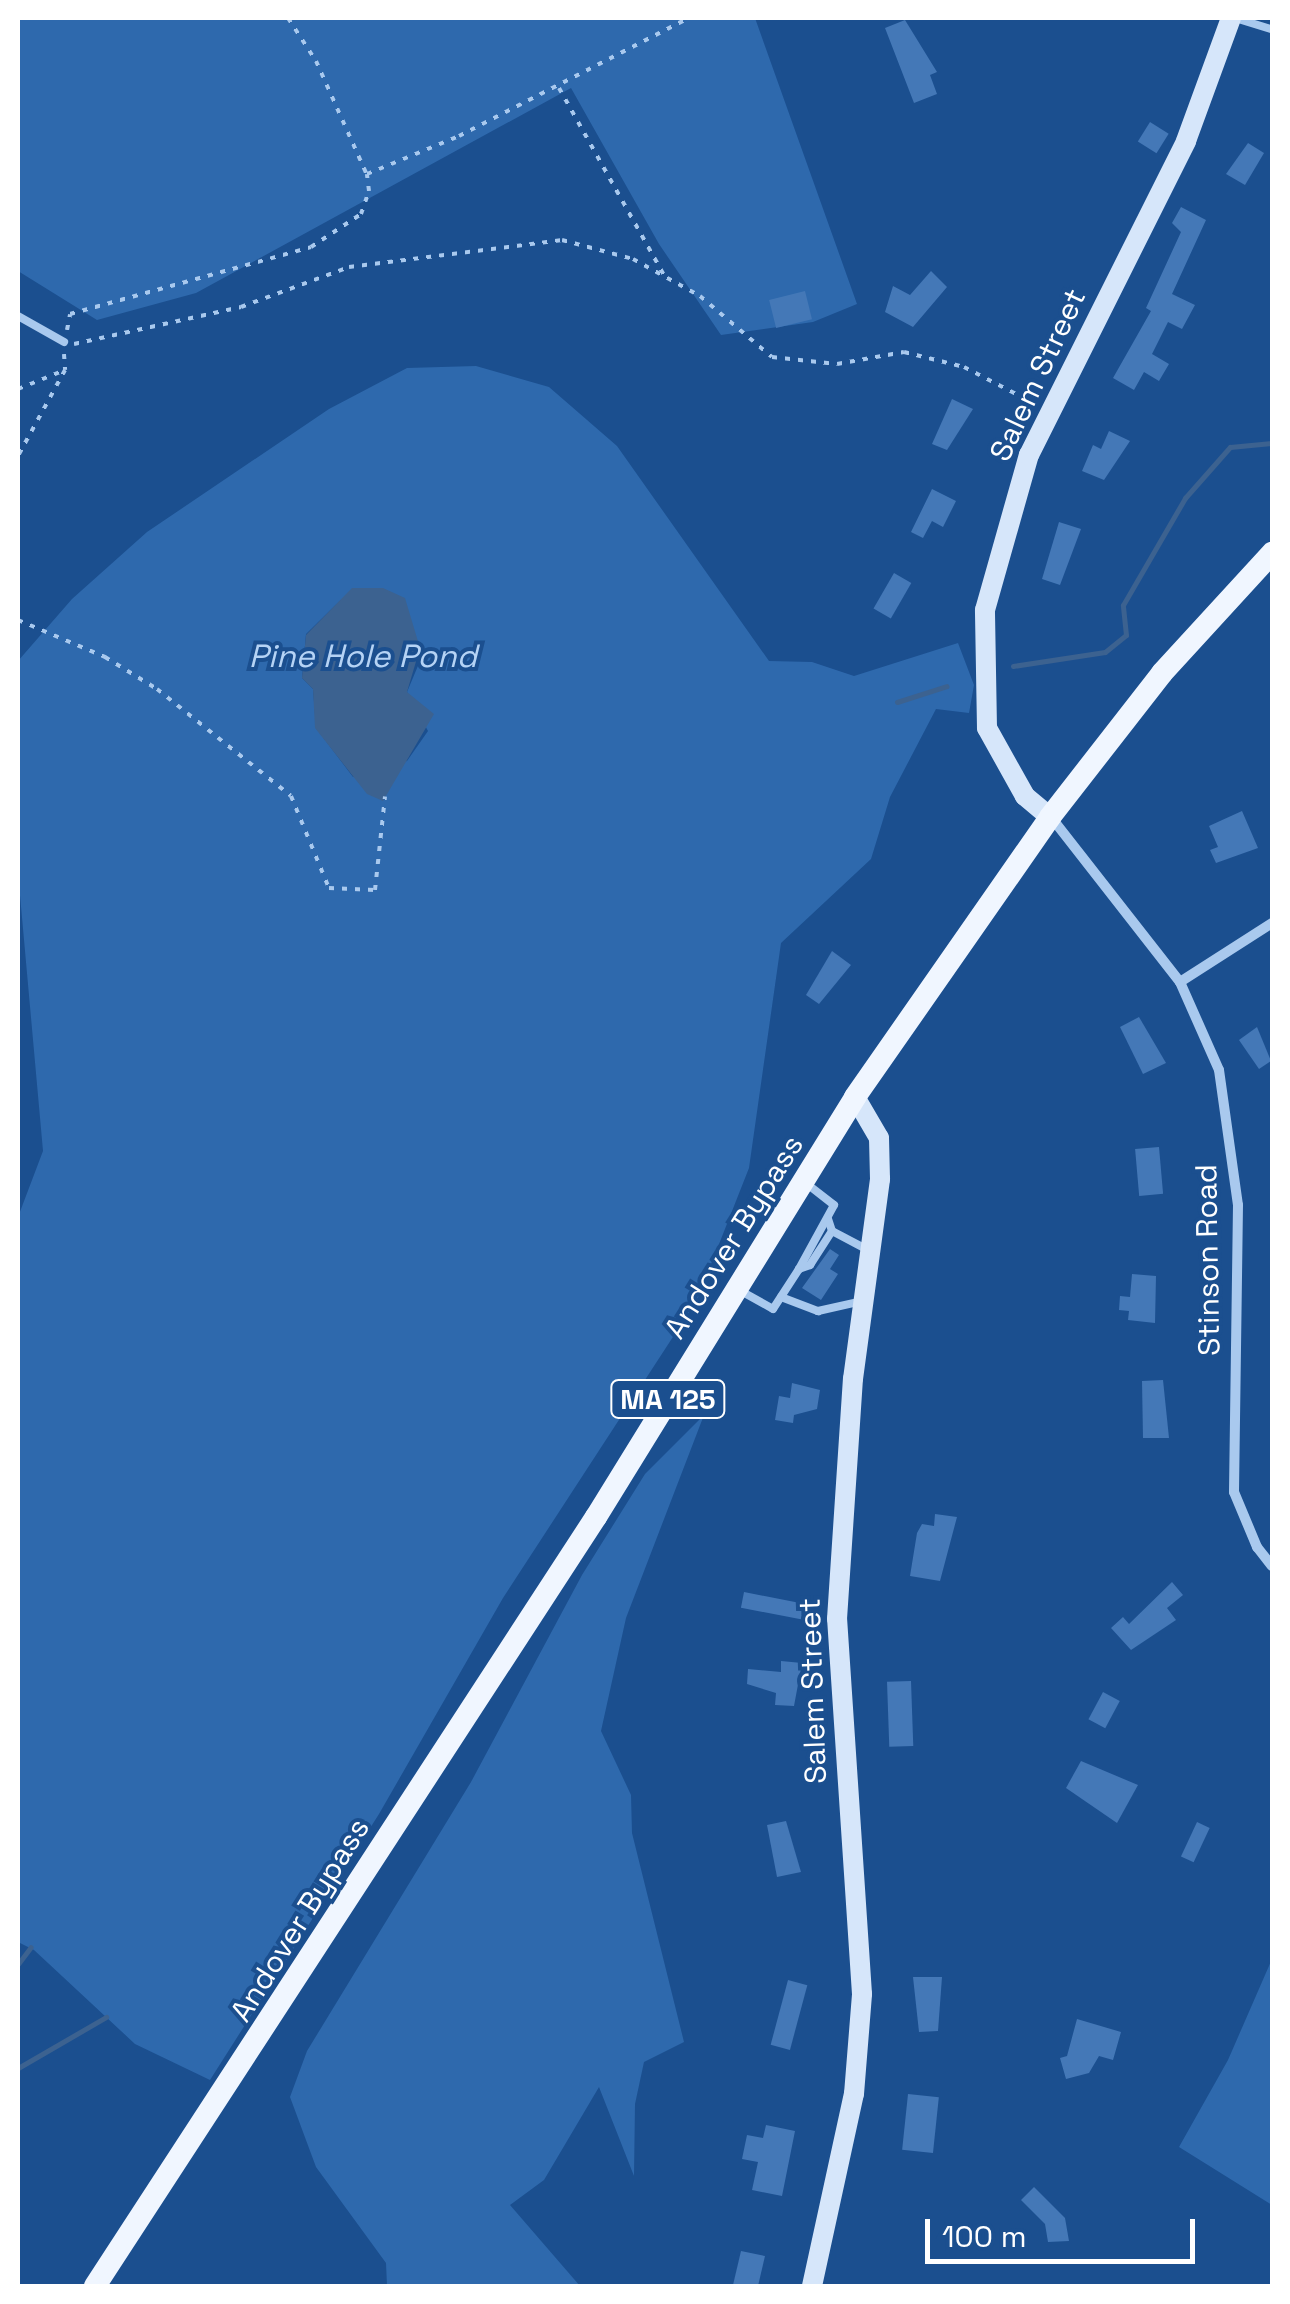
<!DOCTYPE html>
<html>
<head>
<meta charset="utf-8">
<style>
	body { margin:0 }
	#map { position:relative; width:1290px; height:2304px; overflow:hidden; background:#1b4f8f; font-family:"Space Grotesk",sans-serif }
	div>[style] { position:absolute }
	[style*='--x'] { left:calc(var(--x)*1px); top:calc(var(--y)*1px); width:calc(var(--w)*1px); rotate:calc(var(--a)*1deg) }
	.green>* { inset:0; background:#2e69ad }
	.water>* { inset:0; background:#3c6290 }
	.stream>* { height:5px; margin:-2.5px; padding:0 2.5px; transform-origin:2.5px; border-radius:2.5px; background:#3c6290 }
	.building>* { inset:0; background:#4478b7; transform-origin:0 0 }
	.path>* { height:4px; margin-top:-2px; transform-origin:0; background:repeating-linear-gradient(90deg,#a9c9ee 0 5px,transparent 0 13px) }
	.lane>* { height:8px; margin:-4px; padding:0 4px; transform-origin:4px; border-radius:4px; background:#a9c9ee }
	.street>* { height:10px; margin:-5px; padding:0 5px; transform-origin:5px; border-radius:5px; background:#a9c9ee }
	.secondary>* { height:20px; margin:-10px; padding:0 10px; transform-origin:10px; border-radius:10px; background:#d6e6fa }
	.primary>* { height:22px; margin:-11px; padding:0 11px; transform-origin:11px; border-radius:11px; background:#f0f6ff }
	span { translate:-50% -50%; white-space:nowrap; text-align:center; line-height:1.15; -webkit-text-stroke:8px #1b4f8f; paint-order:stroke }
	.shield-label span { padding:2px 8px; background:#1b4f8f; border:2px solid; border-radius:8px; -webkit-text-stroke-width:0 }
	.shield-label { font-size:28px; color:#fff; font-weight:700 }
	.street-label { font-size:30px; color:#fff }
	.water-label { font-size:32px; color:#b5d3f5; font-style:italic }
	.frame { position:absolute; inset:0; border:20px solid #fff; pointer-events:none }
	.scale { position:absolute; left:925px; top:2219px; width:270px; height:45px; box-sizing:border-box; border:5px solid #fff; border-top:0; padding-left:12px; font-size:30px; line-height:35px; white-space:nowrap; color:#fff; -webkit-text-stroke:8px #1b4f8f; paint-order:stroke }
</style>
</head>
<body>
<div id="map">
	<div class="green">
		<div style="clip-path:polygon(18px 18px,755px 18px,857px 304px,813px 322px,721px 335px,659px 244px,571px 88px,196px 293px,97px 320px,18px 271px)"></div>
		<div style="clip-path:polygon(evenodd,476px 366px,549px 387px,617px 446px,769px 661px,812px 662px,854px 676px,958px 643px,974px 685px,969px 713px,936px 709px,890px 797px,871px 859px,781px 943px,749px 1168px,697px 1300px,503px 1598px,379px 1814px,210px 2080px,135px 2044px,34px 1950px,18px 1942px,18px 1217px,43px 1151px,18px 873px,18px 661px,72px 599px,147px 532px,329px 409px,407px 368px,476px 366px,352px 589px,413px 628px,420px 661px,407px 692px,428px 731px,407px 761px,353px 777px,316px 728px,313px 689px,302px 678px,306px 634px,352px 589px)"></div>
		<div style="clip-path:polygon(704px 1415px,626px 1618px,601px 1731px,631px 1795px,632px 1833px,684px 2042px,644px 2062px,635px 2104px,634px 2176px,599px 2087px,544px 2180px,510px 2205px,580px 2286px,387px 2286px,386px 2263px,316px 2167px,290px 2097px,307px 2051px,471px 1782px,582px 1575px,645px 1474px)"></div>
		<div style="clip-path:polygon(1272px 1959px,1272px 2205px,1179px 2147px,1228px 2060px)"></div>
	</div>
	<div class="water">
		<div style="clip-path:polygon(352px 588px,383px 588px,405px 598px,420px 648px,407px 692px,434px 714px,383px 801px,367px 794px,315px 728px,313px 689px,302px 678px,306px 635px)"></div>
	</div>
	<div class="stream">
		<div style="--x:1013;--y:666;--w:93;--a:-8.7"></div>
		<div style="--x:1105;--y:652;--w:27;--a:-39"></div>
		<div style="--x:1126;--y:635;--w:30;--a:-96"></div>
		<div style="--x:1123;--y:605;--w:124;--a:-59.9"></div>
		<div style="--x:1185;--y:498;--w:68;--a:-48.6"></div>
		<div style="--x:1230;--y:447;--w:42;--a:-5.4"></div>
		<div style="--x:897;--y:702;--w:52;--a:-17.7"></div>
		<div style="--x:18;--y:1964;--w:21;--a:-53"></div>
		<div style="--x:18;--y:2068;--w:102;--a:-30.1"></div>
	</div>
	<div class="building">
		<div style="clip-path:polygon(905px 20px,937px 72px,930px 75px,937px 94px,914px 103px,885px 28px)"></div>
		<div style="left:1150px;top:122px;width:22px;height:23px;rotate:32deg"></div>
		<div style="clip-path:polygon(1248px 143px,1264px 153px,1245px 185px,1226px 174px)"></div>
		<div style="clip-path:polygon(1181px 207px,1206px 220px,1172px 294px,1195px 305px,1182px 329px,1168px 322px,1152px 354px,1169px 364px,1159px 381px,1144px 372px,1134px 390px,1113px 378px,1151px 311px,1146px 308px,1181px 232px,1172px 223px)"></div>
		<div style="clip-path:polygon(931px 271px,947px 287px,913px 327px,885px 312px,893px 286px,910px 295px)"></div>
		<div style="left:805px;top:291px;width:29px;height:37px;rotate:76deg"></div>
		<div style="clip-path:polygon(952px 399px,973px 409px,947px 450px,932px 444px)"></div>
		<div style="clip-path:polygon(1109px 431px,1130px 441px,1104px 480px,1082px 471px,1093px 445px,1101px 449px)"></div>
		<div style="clip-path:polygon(932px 489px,956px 501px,943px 527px,932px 521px,923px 538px,911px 532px)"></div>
		<div style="clip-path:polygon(1059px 522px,1081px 529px,1060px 585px,1042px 579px)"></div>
		<div style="left:894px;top:573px;width:20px;height:41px;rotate:30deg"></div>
		<div style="clip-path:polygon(1242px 811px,1258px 848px,1216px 863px,1210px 850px,1218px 847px,1209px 826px)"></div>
		<div style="clip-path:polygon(832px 951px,851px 965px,819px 1004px,806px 995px)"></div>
		<div style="clip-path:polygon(1139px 1017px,1166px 1063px,1143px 1074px,1120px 1027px)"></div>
		<div style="clip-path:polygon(1257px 1027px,1271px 1061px,1259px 1069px,1239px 1040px)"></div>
		<div style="left:1159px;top:1147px;width:47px;height:24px;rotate:85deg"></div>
		<div style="clip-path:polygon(830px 1249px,839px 1255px,830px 1269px,838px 1274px,821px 1300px,802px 1288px)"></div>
		<div style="clip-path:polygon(1132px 1274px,1156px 1276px,1155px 1323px,1128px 1320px,1129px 1311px,1119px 1310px,1120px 1296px,1130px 1297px)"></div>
		<div style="clip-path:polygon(1163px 1380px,1169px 1438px,1143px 1438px,1142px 1381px)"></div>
		<div style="clip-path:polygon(792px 1383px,820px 1390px,817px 1409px,794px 1415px,793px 1423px,775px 1420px,779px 1396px,790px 1398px)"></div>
		<div style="clip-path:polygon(935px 1514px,957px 1517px,940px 1581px,910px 1576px,917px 1533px,922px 1524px,934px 1526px)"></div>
		<div style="clip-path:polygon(1172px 1582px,1183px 1595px,1167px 1608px,1176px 1620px,1131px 1650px,1111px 1628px,1123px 1617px,1129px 1624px)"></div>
		<div style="left:744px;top:1592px;width:61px;height:16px;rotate:11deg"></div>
		<div style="clip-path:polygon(781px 1661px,802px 1663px,794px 1706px,775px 1705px,776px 1693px,747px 1684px,748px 1669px,781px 1672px)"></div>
		<div style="left:911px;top:1681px;width:65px;height:24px;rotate:88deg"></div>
		<div style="left:1103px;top:1692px;width:19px;height:31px;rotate:28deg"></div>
		<div style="clip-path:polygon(1081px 1761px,1138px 1785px,1117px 1823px,1066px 1788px)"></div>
		<div style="clip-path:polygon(786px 1821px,801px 1872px,777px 1877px,767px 1825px)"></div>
		<div style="left:1197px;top:1822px;width:14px;height:38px;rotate:25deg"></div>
		<div style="clip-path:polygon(913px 1977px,942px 1977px,938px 2031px,919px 2032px)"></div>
		<div style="left:788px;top:1980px;width:20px;height:67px;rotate:15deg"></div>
		<div style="clip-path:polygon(1077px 2019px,1121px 2032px,1113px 2060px,1099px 2056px,1089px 2073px,1066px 2079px,1060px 2058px,1067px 2056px)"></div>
		<div style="left:908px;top:2094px;width:31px;height:56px;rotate:6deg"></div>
		<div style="clip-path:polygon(766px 2125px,795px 2131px,782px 2196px,752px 2190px,758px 2162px,742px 2159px,747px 2135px,763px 2138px)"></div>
		<div style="clip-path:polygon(1034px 2187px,1065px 2218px,1069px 2241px,1048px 2242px,1045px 2224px,1021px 2200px)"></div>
		<div style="clip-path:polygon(741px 2251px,765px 2256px,758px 2286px,733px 2285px)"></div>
	</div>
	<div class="path">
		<div style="--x:288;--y:18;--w:51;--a:56.9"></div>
		<div style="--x:316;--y:61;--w:123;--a:65.9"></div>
		<div style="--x:559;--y:88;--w:214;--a:60.7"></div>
		<div style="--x:67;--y:330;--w:16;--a:-79"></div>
		<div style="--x:70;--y:314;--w:250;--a:-15.5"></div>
		<div style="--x:311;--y:247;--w:60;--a:-33.4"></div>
		<div style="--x:361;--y:214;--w:24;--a:-71"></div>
		<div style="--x:369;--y:191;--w:17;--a:-97"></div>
		<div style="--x:367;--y:174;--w:100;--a:-22.4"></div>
		<div style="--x:459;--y:136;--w:259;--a:-27.2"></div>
		<div style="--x:74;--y:344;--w:171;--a:-12.5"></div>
		<div style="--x:241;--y:307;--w:115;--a:-20.3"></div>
		<div style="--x:349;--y:267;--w:215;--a:-7.2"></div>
		<div style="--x:562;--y:240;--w:73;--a:15"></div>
		<div style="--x:633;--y:259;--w:77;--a:28.9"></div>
		<div style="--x:700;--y:296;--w:94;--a:40.3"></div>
		<div style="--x:772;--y:357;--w:65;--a:6.1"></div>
		<div style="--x:837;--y:364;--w:68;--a:-10.2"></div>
		<div style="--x:904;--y:352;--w:62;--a:14"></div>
		<div style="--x:964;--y:367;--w:82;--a:27.5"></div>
		<div style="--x:64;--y:354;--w:16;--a:86"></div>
		<div style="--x:18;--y:389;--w:51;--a:-22"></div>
		<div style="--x:65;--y:370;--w:98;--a:118.7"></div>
		<div style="--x:18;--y:620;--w:95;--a:23"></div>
		<div style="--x:105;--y:657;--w:61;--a:31.6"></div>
		<div style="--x:157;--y:689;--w:171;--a:38.6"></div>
		<div style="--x:291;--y:796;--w:100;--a:67.6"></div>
		<div style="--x:329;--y:888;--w:46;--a:2.5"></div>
		<div style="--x:375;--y:890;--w:94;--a:-83.9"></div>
	</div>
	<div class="lane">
		<div style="--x:1235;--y:18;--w:39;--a:17"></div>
		<div style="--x:18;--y:316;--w:53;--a:29.5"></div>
		<div style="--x:832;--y:1231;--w:41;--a:27.8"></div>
		<div style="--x:799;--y:1269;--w:12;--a:-20"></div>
		<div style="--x:810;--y:1265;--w:40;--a:-57.1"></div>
		<div style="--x:832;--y:1231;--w:13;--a:-108"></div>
		<div style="--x:739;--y:1290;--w:39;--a:29"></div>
		<div style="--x:773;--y:1309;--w:48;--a:-57"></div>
		<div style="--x:799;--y:1269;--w:73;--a:-61.3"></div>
		<div style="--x:834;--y:1205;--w:34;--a:-142"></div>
		<div style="--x:781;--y:1297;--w:40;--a:21"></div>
		<div style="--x:818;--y:1311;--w:45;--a:-12.8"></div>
	</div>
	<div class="street">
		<div style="--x:1051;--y:817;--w:209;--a:52"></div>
		<div style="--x:1180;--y:982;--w:96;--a:66.1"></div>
		<div style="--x:1219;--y:1070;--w:136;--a:82"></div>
		<div style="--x:1238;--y:1205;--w:287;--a:90.8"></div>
		<div style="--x:1234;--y:1492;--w:60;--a:67.3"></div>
		<div style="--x:1257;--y:1547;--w:24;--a:52"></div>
		<div style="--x:1180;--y:982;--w:109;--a:-32.7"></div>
	</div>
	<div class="secondary">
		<div style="--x:1050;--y:817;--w:33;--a:-140"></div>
		<div style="--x:1025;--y:796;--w:78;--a:-119.2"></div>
		<div style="--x:987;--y:728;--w:118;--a:-91"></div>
		<div style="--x:985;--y:610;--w:161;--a:-74.2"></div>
		<div style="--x:1029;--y:455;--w:351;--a:-63.4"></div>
		<div style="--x:1186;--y:141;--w:131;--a:-69.9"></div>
		<div style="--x:812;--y:2286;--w:197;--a:-77.7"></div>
		<div style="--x:854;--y:2094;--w:100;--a:-85.4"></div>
		<div style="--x:862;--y:1994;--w:376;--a:-93.8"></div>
		<div style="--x:837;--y:1619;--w:241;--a:-86.2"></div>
		<div style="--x:853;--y:1379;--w:202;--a:-82.3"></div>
		<div style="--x:880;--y:1179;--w:41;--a:-91.4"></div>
		<div style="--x:879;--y:1138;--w:48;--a:-120.3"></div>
	</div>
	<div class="primary">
		<div style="--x:95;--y:2286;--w:918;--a:-56.92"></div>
		<div style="--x:596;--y:1517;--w:493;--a:-58.3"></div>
		<div style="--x:855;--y:1097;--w:341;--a:-55.1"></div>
		<div style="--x:1050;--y:817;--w:182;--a:-52.1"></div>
		<div style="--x:1162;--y:673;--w:163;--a:-47.5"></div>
	</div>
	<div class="shield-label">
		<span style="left:668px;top:1399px">MA 125</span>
	</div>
	<div class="street-label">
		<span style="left:1038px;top:375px;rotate:-65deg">Salem Street</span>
		<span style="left:734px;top:1237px;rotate:-58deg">Andover Bypass</span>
		<span style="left:1208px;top:1260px;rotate:-91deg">Stinson Road</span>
		<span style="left:813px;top:1691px;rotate:-92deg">Salem Street</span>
		<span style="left:300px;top:1920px;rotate:-58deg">Andover Bypass</span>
	</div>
	<div class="water-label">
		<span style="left:363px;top:656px">Pine Hole Pond</span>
	</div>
	<div class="frame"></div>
	<div class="scale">100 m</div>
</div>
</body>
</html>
